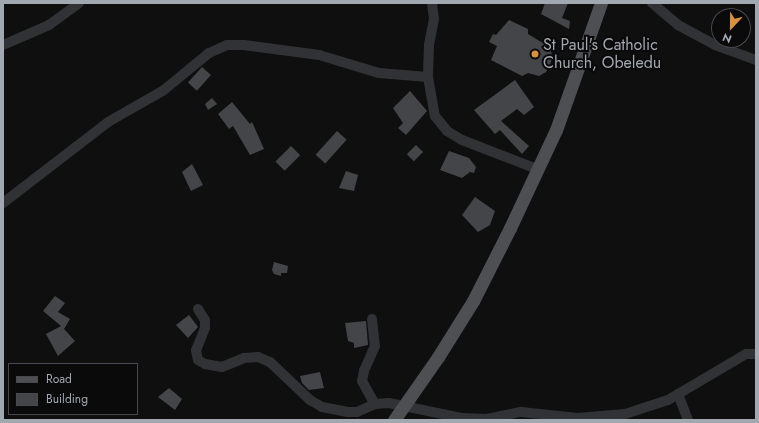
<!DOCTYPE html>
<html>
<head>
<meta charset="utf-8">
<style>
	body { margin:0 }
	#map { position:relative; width:759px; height:423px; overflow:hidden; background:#0f0f10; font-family:Jost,sans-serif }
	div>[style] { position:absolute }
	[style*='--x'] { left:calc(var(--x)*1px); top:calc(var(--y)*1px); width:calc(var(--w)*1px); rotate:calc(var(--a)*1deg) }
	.building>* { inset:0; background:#434548; transform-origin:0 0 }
	.minor>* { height:10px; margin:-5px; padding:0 5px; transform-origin:5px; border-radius:5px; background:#313235 }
	.major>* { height:13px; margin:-6.5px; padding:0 6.5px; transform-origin:6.5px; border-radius:6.5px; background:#4d4f53 }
	.dots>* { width:11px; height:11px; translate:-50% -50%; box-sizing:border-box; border:2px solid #0a0a0b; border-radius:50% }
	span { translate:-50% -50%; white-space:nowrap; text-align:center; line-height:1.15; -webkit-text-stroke:4px #0a0a0b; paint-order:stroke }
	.poi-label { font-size:16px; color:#a2a8af }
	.left { translate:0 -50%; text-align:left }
	.frame { position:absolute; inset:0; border:4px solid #a2a8af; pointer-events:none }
	.legend { position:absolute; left:8px; top:363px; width:130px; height:52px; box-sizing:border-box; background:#0a0a0b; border:1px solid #47494d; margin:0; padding:5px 7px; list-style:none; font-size:12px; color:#a2a8af }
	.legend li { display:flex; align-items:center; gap:8px; height:20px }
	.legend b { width:20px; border:1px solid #47494d }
	.north { position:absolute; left:711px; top:8px; width:40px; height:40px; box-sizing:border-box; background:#0a0a0b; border:1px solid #47494d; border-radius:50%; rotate:202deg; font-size:11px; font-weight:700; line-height:16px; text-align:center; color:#a2a8af }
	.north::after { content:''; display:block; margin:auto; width:14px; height:18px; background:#da903d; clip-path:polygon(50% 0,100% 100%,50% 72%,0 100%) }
</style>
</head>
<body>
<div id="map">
	<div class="building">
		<div style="clip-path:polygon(545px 3px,568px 3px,562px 18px,570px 21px,569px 29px,541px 14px)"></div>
		<div style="clip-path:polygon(509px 20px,528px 29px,528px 34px,551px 48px,552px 60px,546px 72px,539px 76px,528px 73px,522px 76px,491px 60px,497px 46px,489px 42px,493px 34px,496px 35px)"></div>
		<div style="left:202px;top:67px;width:12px;height:21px;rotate:42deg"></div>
		<div style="clip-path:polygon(515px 80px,534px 107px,524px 115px,517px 109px,501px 121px,529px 146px,522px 154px,500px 130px,495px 134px,474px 110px)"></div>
		<div style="clip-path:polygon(410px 91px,427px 111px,406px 135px,398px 128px,403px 123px,393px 108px)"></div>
		<div style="clip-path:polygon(212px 98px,217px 104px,208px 110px,205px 104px)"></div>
		<div style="clip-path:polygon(232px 102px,250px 124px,252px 122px,264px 149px,250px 155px,233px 126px,229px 129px,218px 114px)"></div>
		<div style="left:337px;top:131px;width:13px;height:32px;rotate:42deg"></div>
		<div style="left:416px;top:145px;width:10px;height:13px;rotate:45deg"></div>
		<div style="left:291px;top:146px;width:13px;height:22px;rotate:45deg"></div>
		<div style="clip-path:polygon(449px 151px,469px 158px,476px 167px,474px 173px,470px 172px,462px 178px,440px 170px)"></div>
		<div style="clip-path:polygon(192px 164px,203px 185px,191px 191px,182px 172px)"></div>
		<div style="clip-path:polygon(346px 171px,358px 175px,354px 191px,339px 188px)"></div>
		<div style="clip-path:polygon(475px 197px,495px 211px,490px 225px,478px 232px,462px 215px)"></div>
		<div style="clip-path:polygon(274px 262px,288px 266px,287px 273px,281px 273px,281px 276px,274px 274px,272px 270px)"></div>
		<div style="clip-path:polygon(55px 296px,65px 303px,58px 312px,70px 319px,64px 329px,75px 341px,58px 356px,46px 334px,61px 326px,43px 311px)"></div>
		<div style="clip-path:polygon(189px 315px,198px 327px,188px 338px,176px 325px)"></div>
		<div style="clip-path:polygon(366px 321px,368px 345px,354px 348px,354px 343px,348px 341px,345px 323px)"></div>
		<div style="clip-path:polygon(320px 372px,324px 388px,309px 390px,302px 383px,300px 376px)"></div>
		<div style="clip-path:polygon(169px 388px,182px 399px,175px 410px,158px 397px)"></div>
	</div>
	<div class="minor">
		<div style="--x:432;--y:3;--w:16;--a:83"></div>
		<div style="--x:434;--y:19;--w:26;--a:101"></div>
		<div style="--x:429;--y:45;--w:32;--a:92"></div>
		<div style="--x:428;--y:77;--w:40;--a:80"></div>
		<div style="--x:435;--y:116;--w:19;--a:51"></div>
		<div style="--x:447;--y:131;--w:17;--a:31"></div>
		<div style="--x:462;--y:140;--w:80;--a:21.1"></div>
		<div style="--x:652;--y:3;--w:34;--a:40"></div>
		<div style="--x:678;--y:25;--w:42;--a:28.4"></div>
		<div style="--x:715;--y:45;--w:44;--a:20.1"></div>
		<div style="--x:3;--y:45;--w:50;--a:-23.5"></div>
		<div style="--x:49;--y:25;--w:37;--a:-36"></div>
		<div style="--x:3;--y:203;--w:133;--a:-37.6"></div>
		<div style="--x:108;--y:122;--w:64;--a:-29.7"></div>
		<div style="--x:164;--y:90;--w:58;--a:-39.4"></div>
		<div style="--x:209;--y:53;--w:20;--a:-24"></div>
		<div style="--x:227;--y:45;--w:17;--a:0"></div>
		<div style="--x:244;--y:45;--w:76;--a:7.6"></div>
		<div style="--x:319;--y:55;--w:63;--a:16.7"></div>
		<div style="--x:379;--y:73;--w:49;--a:4.7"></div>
		<div style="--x:198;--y:309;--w:13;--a:58"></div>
		<div style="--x:205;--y:320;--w:8;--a:90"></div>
		<div style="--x:205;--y:328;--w:24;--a:112"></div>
		<div style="--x:196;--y:350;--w:10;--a:79"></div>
		<div style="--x:198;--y:360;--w:8;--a:30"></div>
		<div style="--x:205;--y:364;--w:17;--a:10"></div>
		<div style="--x:222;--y:367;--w:24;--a:-22"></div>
		<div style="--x:244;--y:358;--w:14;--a:-4"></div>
		<div style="--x:258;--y:357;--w:13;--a:23"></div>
		<div style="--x:270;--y:362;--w:55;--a:43.5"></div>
		<div style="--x:310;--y:400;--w:14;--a:30"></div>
		<div style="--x:322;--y:407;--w:25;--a:11"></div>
		<div style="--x:347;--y:412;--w:10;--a:0"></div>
		<div style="--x:357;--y:412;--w:20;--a:-24"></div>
		<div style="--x:375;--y:404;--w:14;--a:-4"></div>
		<div style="--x:389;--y:403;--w:75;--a:11.6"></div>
		<div style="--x:462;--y:418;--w:25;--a:2"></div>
		<div style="--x:487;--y:419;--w:35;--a:-12"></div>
		<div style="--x:521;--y:412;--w:57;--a:6"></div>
		<div style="--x:578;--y:418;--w:47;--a:-4.9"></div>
		<div style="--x:625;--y:414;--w:45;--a:-18"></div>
		<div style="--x:668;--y:400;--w:91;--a:-30.5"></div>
		<div style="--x:746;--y:354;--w:10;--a:0"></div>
		<div style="--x:372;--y:319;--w:27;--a:84"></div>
		<div style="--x:375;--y:346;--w:27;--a:114"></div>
		<div style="--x:364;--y:371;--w:10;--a:101"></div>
		<div style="--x:362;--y:381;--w:26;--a:61"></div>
		<div style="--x:678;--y:394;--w:28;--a:69"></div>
	</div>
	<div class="major">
		<div style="--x:394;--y:420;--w:77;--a:-55.1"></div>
		<div style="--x:438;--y:357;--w:66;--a:-58"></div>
		<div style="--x:473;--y:301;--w:82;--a:-63.1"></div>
		<div style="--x:510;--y:228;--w:108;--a:-64.9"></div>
		<div style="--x:556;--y:130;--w:135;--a:-70.5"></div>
	</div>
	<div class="dots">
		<div style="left:535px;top:54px;background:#da903d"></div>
	</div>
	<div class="poi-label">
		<span class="left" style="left:543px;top:54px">St Paul's Catholic<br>Church, Obeledu</span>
	</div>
	<div class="frame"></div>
	<ul class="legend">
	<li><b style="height:5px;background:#4d4f53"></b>Road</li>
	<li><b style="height:11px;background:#434548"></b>Building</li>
	</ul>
	<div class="north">N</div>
</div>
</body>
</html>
